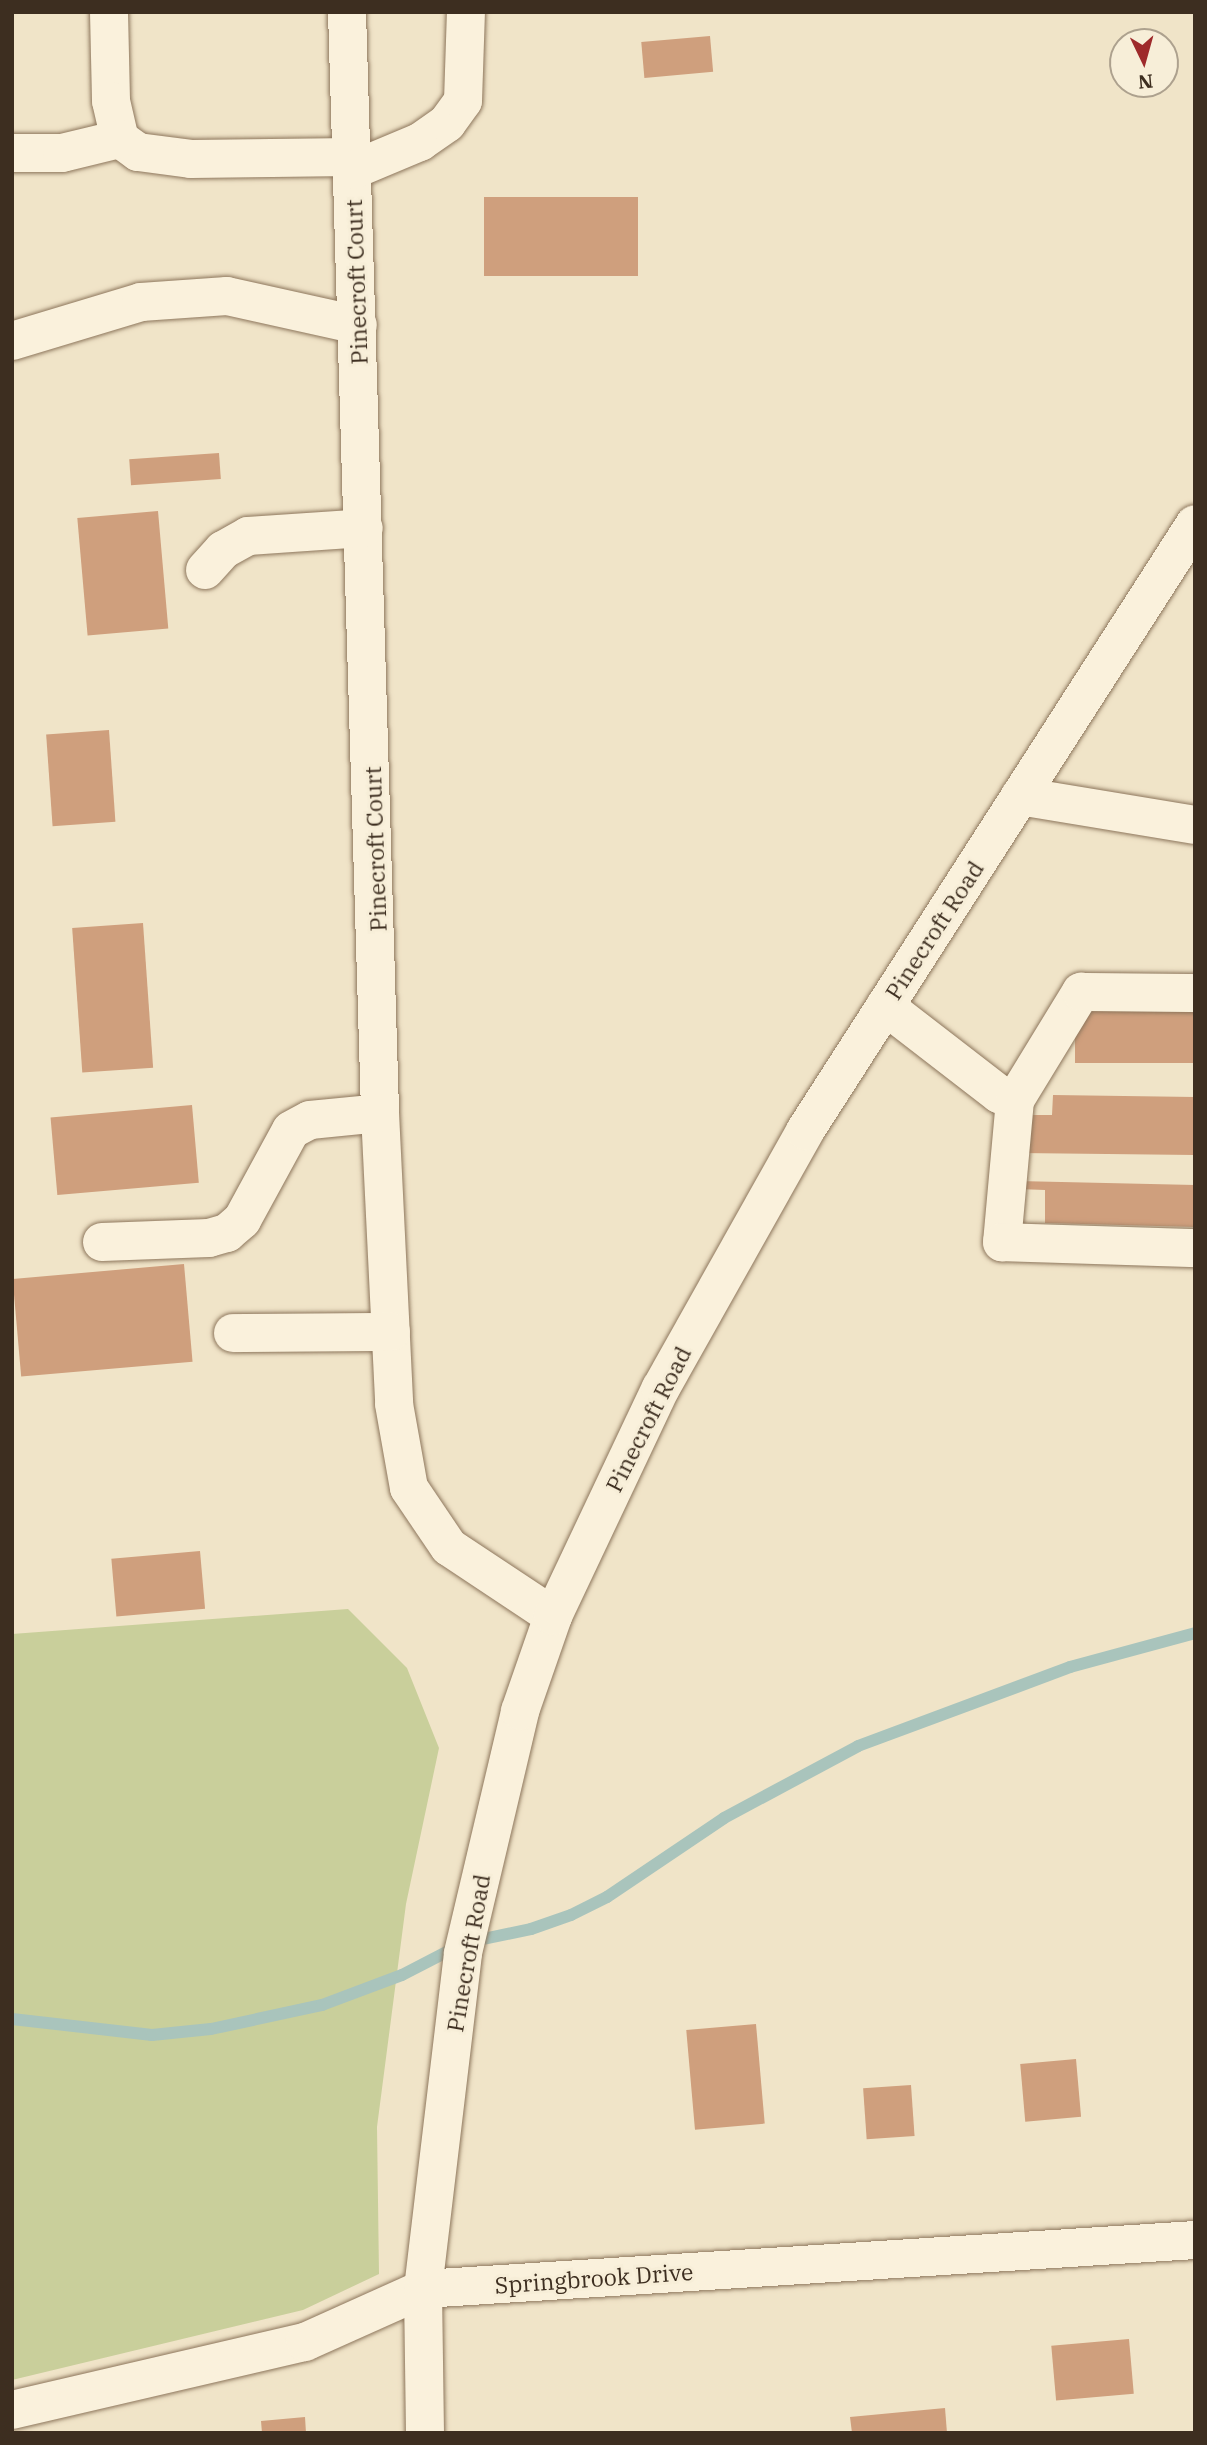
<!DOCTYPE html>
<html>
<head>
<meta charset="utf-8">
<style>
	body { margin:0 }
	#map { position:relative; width:1207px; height:2445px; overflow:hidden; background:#f0e4c8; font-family:"IBM Plex Serif",serif }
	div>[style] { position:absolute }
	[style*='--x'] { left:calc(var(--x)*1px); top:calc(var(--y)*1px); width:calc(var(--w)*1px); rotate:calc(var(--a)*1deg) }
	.green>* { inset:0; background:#c9cf9b }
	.stream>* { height:12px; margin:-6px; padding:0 6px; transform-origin:6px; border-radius:6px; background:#a9c4bc }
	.building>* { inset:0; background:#cf9f7d; transform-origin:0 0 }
	.roads { filter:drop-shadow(0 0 2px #8d765c) drop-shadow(0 0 2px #8d765c) }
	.minor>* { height:38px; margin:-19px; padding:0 19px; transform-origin:19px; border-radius:19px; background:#faf1dc }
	span { translate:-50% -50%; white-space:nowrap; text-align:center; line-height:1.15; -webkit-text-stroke:6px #f7eed8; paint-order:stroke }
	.street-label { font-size:23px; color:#3d2e20 }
	.frame { position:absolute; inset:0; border:14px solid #3d2e20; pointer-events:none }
	.north { position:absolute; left:1109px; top:28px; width:70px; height:70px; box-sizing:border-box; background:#f7eed8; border:2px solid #ada18e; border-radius:50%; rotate:175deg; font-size:19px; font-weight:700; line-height:28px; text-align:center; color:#3d2e20 }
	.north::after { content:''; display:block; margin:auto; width:24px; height:32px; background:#9e2a2b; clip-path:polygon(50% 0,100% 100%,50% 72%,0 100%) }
</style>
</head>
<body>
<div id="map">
	<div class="green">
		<div style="clip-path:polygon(348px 1609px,407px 1668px,439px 1748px,406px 1904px,377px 2127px,379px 2274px,303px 2310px,12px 2380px,12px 1634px)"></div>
	</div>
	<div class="stream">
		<div style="--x:12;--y:2019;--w:141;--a:6.5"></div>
		<div style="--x:152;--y:2035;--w:59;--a:-5.8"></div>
		<div style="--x:211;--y:2029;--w:114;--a:-12.2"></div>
		<div style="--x:322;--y:2005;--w:85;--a:-20.6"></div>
		<div style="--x:402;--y:1975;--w:70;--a:-27.3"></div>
		<div style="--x:464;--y:1943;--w:68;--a:-11.8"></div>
		<div style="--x:531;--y:1929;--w:42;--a:-19.3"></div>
		<div style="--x:571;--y:1915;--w:40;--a:-26.6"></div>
		<div style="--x:607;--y:1897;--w:141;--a:-34"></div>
		<div style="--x:724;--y:1818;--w:152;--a:-28.2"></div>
		<div style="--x:858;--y:1746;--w:226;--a:-20.4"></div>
		<div style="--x:1070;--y:1667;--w:130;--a:-15.2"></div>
	</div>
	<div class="building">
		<div style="left:710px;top:36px;width:36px;height:69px;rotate:85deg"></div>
		<div style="left:484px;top:197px;width:154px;height:79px"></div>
		<div style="left:219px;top:453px;width:26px;height:90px;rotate:86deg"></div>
		<div style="left:158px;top:511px;width:118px;height:81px;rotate:85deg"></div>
		<div style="left:109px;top:730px;width:92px;height:63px;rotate:86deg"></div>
		<div style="left:143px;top:923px;width:145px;height:71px;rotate:86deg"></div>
		<div style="left:1075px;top:1002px;width:120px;height:61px"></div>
		<div style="clip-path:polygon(1053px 1095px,1195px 1097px,1195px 1155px,1019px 1153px,1019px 1115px,1052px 1115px)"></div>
		<div style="left:192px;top:1105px;width:78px;height:142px;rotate:85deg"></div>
		<div style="clip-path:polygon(1017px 1181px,1195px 1185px,1195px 1227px,1045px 1223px,1045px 1190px,1018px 1189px)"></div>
		<div style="left:184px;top:1264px;width:98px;height:172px;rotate:85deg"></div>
		<div style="left:200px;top:1551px;width:58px;height:89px;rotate:85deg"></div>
		<div style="left:756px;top:2024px;width:100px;height:70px;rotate:85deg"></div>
		<div style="left:1076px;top:2059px;width:58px;height:56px;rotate:85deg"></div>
		<div style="left:911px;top:2085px;width:51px;height:48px;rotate:86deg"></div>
		<div style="left:1129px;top:2339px;width:55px;height:78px;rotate:85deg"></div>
		<div style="clip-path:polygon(945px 2408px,947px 2433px,852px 2433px,850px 2417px)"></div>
		<div style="clip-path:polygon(305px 2417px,306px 2433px,262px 2433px,261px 2421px)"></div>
	</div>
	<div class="roads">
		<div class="minor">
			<div style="--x:109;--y:12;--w:89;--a:88.7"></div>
			<div style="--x:111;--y:101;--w:39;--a:77"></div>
			<div style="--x:120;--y:139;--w:22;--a:36"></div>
			<div style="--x:138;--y:152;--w:53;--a:7.5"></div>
			<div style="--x:191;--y:159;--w:161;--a:-0.7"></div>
			<div style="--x:347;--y:12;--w:1101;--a:88.28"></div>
			<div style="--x:380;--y:1113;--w:291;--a:87.2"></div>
			<div style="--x:394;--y:1404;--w:85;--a:79.9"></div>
			<div style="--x:409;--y:1488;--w:71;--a:55.9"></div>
			<div style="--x:449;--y:1547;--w:125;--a:33.6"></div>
			<div style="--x:12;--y:153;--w:50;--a:0"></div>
			<div style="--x:62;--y:153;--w:60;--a:-13.6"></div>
			<div style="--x:353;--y:170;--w:73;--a:-22.7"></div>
			<div style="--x:420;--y:142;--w:33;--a:-35"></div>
			<div style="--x:447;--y:123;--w:27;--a:-54"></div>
			<div style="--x:463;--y:101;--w:89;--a:-88.1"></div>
			<div style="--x:12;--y:341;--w:135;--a:-16.8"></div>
			<div style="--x:141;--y:302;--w:86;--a:-4"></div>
			<div style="--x:227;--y:296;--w:134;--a:12.5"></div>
			<div style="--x:205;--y:570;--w:27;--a:-48"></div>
			<div style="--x:223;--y:550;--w:29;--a:-29"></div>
			<div style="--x:248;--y:536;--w:116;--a:-3.9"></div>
			<div style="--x:1020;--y:796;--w:177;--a:9.4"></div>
			<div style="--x:885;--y:1006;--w:144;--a:37.7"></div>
			<div style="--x:999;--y:1094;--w:17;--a:21"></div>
			<div style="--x:1015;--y:1100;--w:143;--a:95.2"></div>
			<div style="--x:1002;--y:1242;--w:193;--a:1.8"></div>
			<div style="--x:1015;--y:1100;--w:127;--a:-58.6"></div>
			<div style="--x:1081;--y:992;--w:114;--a:0.5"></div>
			<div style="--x:102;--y:1242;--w:107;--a:-2.1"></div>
			<div style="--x:209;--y:1238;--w:19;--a:-16"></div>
			<div style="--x:227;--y:1233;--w:20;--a:-41"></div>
			<div style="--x:242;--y:1220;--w:102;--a:-61.4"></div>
			<div style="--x:291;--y:1130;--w:21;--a:-28"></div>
			<div style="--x:310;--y:1120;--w:70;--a:-5.7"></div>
			<div style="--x:233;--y:1333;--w:158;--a:-0.4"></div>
			<div style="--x:12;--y:2410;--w:301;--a:-13.1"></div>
			<div style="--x:305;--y:2342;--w:129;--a:-24.2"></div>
			<div style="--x:423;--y:2289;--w:774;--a:-3.63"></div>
			<div style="--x:425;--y:2433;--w:144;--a:-90.8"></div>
			<div style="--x:423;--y:2289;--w:338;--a:-83.2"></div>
			<div style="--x:463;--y:1953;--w:249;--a:-76.7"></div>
			<div style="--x:520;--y:1711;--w:101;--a:-70.8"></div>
			<div style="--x:553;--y:1616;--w:252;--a:-64.7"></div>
			<div style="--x:661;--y:1388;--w:295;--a:-60.7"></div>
			<div style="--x:805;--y:1131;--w:721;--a:-57.28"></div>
		</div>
	</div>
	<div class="street-label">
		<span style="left:356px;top:282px;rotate:-92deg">Pinecroft Court</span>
		<span style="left:375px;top:849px;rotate:-92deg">Pinecroft Court</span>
		<span style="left:934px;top:930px;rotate:-57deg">Pinecroft Road</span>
		<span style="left:648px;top:1419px;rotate:-63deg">Pinecroft Road</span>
		<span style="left:468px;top:1953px;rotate:-80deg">Pinecroft Road</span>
		<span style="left:594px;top:2278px;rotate:-4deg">Springbrook Drive</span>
	</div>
	<div class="frame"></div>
	<div class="north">N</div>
</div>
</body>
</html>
